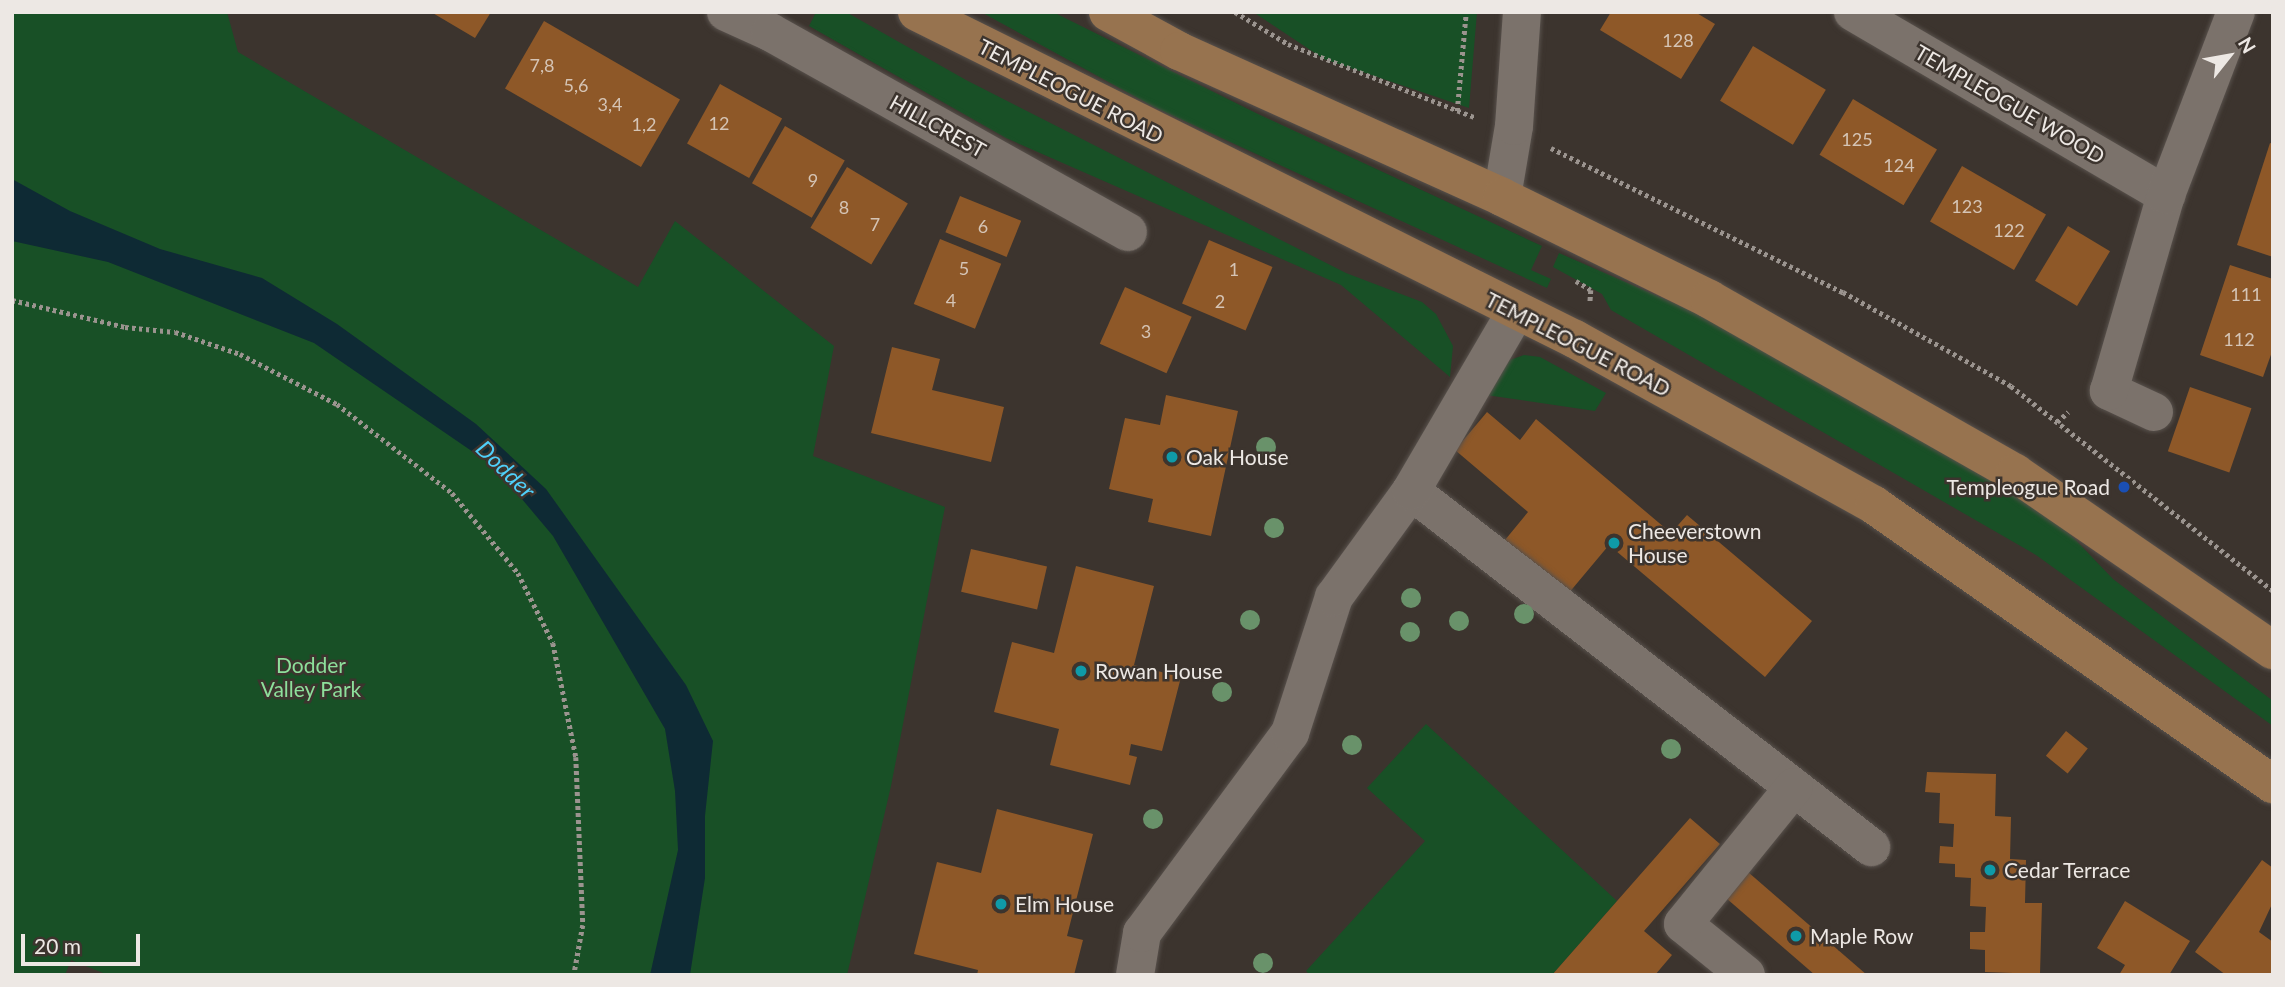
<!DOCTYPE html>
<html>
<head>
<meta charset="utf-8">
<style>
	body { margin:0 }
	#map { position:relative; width:2285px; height:987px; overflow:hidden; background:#3c342e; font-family:Lato,sans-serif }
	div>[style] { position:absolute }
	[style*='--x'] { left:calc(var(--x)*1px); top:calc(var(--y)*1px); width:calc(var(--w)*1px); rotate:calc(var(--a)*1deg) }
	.green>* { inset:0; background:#185026 }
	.water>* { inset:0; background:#0e2a34 }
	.building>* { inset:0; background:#8e5828; transform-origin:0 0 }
	.path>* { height:4.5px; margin-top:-2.25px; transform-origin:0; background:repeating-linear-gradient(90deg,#9b948f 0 3.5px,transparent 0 7px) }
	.roads { filter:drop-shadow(0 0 2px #58514c) drop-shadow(0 0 2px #58514c) }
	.minor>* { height:38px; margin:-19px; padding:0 19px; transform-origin:19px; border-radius:19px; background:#7b726b }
	.major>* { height:38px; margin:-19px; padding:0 19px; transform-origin:19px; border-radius:19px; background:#97734f }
	.trees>* { width:20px; height:20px; margin:-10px; border-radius:50%; background:#69926a }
	.dots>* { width:19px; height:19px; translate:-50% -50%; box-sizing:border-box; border:4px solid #3c342e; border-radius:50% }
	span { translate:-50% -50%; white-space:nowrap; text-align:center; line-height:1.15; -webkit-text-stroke:5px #3c342e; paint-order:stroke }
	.number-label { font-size:18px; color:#d5c4b5 }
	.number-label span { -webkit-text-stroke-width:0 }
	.street-label { font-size:21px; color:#ede8e4 }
	.poi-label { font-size:21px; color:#ede8e4 }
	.left { translate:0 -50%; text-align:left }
	.right { translate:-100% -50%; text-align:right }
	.park-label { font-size:21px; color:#8ddf9b }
	.water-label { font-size:23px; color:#4fcff9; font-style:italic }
	.frame { position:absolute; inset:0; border:14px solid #ede8e4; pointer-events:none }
	.north { position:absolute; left:2194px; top:21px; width:70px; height:70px; -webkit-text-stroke:5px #3c342e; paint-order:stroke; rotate:59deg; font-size:19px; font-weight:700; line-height:28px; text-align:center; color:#ede8e4 }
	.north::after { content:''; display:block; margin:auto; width:24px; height:32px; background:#ede8e4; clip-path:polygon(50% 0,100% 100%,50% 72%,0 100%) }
	.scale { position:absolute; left:21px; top:934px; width:119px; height:32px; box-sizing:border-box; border:4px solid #ede8e4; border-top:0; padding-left:9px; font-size:21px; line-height:24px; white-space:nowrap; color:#ede8e4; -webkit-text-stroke:5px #3c342e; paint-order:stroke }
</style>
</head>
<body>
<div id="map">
	<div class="green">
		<div style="clip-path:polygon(12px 12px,227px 12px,238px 52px,638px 287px,675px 221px,834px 346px,813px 456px,945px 507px,891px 786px,847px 975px,108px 975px,71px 960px,65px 975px,12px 975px)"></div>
		<div style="clip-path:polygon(816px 12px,846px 12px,966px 80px,1346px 273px,1422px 302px,1436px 314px,1453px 346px,1450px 377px,1341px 285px,1006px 138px,809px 26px)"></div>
		<div style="clip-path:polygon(981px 12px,1053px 12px,1258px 114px,1542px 246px,1531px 270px,1551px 279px,1547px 288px,1154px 107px)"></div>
		<div style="clip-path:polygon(1253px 12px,1477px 12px,1469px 108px,1324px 59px)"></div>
		<div style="clip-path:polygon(1559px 253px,1726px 326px,2044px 507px,2113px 579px,2273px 701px,2273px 726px,2036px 555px,1611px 310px,1602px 294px,1553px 267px)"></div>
		<div style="clip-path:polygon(1524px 355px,1540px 357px,1606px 393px,1595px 411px,1486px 395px,1510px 360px)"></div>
		<div style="clip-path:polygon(1426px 724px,1617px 901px,1552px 975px,1310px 975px,1306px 971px,1425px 841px,1367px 788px)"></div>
	</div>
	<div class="water">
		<div style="clip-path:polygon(12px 179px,70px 211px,160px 249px,262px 278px,337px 324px,476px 424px,546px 489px,686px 685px,713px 741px,705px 816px,705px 878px,690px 975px,650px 975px,678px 850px,675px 791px,665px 729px,553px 536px,495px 467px,314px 343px,108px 262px,12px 241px)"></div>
	</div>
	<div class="building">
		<div style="clip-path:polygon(431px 12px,491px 12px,475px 38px)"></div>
		<div style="clip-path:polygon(1611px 12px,1695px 12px,1715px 24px,1681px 79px,1600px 30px)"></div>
		<div style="left:544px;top:21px;width:157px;height:78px;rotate:30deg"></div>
		<div style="left:1753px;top:46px;width:85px;height:64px;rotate:31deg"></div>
		<div style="left:720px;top:84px;width:71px;height:68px;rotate:29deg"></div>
		<div style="left:1853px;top:99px;width:98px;height:65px;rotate:31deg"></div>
		<div style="left:785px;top:126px;width:69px;height:66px;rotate:30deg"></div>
		<div style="clip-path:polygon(2270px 143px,2273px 144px,2273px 257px,2237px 245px)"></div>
		<div style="left:1962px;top:166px;width:97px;height:64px;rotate:30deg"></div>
		<div style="left:847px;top:167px;width:71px;height:71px;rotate:31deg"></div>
		<div style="left:960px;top:196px;width:66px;height:39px;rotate:22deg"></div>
		<div style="left:2068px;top:226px;width:49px;height:64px;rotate:31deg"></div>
		<div style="left:940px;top:239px;width:66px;height:70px;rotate:22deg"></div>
		<div style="left:1209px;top:240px;width:69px;height:69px;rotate:23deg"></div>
		<div style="clip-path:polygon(2230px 265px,2273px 279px,2273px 349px,2263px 377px,2200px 355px)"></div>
		<div style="left:1125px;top:287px;width:73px;height:62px;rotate:24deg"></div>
		<div style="clip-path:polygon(892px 347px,940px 359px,932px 390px,1004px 407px,991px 462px,871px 433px)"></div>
		<div style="left:2190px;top:387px;width:65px;height:68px;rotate:19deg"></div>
		<div style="clip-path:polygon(1166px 395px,1238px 411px,1211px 536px,1148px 522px,1153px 499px,1109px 489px,1125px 418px,1160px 425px)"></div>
		<div style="clip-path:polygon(1487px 412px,1520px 440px,1536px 419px,1671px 533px,1687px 515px,1812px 621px,1765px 677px,1609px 545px,1568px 594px,1505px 540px,1528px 512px,1455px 450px)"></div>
		<div style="left:971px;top:549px;width:78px;height:44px;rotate:13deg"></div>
		<div style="clip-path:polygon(1076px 566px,1154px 586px,1134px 665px,1181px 677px,1162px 751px,1131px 744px,1129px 755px,1137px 757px,1130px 785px,1050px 765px,1059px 729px,994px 712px,1012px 642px,1054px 653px)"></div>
		<div style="left:2066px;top:731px;width:28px;height:32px;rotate:39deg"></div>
		<div style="clip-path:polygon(1927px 772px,1996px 774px,1995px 816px,2011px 817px,2010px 859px,2026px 860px,2025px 903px,2042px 903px,2040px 974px,1985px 972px,1985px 950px,1970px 949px,1970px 932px,1985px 932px,1986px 907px,1970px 906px,1971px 878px,1955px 877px,1955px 864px,1939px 863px,1940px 846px,1953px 847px,1954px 824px,1939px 823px,1940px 793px,1925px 792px)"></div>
		<div style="clip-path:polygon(997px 809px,1093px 834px,1067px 936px,1083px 940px,1074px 975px,977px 975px,978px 970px,914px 954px,937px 862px,981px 873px)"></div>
		<div style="clip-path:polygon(1690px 818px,1720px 844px,1644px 931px,1672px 955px,1655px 975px,1552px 975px)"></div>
		<div style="clip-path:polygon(2262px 860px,2273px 868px,2273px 902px,2259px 932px,2273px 942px,2273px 975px,2226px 975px,2195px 952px)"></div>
		<div style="clip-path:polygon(1748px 872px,1867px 975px,1815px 975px,1726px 898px)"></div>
		<div style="clip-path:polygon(2125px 901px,2190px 941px,2169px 975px,2119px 975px,2125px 965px,2097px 948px)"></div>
	</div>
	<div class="path">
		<div style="--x:1235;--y:12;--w:62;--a:31.1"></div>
		<div style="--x:1288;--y:44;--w:200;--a:21.4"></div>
		<div style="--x:1457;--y:111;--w:99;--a:-84.8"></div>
		<div style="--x:1551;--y:148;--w:326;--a:26.3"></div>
		<div style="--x:1843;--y:292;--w:193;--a:29.2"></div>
		<div style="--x:2011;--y:386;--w:333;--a:38"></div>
		<div style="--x:1576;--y:281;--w:17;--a:31"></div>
		<div style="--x:1591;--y:290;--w:13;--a:94"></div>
		<div style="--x:12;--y:300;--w:116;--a:13.4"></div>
		<div style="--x:125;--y:327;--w:50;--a:5.7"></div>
		<div style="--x:175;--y:332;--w:69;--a:18.7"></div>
		<div style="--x:240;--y:354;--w:109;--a:27.3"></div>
		<div style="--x:337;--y:404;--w:145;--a:37.7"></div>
		<div style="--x:452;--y:493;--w:104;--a:50.5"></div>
		<div style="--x:518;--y:573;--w:78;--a:63.4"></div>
		<div style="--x:553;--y:643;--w:116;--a:78.6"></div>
		<div style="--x:576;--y:757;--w:168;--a:87.6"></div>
		<div style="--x:583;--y:925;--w:51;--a:100.2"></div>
		<div style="--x:2057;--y:422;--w:15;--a:-42"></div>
	</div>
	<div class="roads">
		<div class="minor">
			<div style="--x:726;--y:12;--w:48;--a:24.4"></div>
			<div style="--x:770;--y:32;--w:410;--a:29.2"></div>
			<div style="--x:1853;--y:12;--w:363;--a:30.3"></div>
			<div style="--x:1502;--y:197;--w:72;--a:-80.4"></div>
			<div style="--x:1514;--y:126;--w:114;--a:-86"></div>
			<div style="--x:2154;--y:412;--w:50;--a:-155"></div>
			<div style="--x:2109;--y:391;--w:204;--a:-73.8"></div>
			<div style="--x:2166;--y:195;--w:196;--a:-69.1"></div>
			<div style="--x:1411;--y:491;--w:582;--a:37.74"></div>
			<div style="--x:1135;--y:975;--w:43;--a:-80.5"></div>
			<div style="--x:1142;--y:933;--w:249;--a:-53.5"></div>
			<div style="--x:1290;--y:733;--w:143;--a:-72.1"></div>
			<div style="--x:1334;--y:597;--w:131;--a:-54"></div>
			<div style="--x:1411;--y:491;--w:208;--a:-59.7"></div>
			<div style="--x:1746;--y:975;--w:81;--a:-141"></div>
			<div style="--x:1683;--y:924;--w:176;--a:-51"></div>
		</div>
		<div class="major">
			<div style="--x:917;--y:12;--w:735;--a:26.43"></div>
			<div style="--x:1575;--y:339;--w:342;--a:29"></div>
			<div style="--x:1874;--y:505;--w:487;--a:35"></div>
			<div style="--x:1108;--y:12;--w:81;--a:28.8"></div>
			<div style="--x:1179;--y:51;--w:354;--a:24.3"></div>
			<div style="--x:1502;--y:197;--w:231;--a:26.2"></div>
			<div style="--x:1709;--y:299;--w:352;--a:29.6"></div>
			<div style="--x:2015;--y:473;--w:313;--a:34.5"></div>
		</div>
	</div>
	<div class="trees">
		<div style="left:1266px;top:447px"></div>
		<div style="left:1274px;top:528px"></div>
		<div style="left:1411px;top:598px"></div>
		<div style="left:1524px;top:614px"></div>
		<div style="left:1250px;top:620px"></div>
		<div style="left:1459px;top:621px"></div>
		<div style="left:1410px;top:632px"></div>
		<div style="left:1222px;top:692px"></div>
		<div style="left:1352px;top:745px"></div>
		<div style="left:1671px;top:749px"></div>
		<div style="left:1153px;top:819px"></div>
		<div style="left:1263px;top:963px"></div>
	</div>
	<div class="dots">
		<div style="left:1172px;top:457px;background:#0f9aa8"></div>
		<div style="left:2124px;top:487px;background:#1a4fb4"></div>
		<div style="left:1614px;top:543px;background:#0f9aa8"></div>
		<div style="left:1081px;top:671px;background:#0f9aa8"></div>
		<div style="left:1990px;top:870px;background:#0f9aa8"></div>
		<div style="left:1001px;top:904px;background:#0f9aa8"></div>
		<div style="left:1796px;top:936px;background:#0f9aa8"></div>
	</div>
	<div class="number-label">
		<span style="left:1678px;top:40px">128</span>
		<span style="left:542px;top:65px">7,8</span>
		<span style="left:576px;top:85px">5,6</span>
		<span style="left:610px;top:104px">3,4</span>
		<span style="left:719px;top:123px">12</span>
		<span style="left:644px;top:124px">1,2</span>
		<span style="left:1857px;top:139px">125</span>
		<span style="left:1899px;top:165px">124</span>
		<span style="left:813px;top:180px">9</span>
		<span style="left:1967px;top:206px">123</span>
		<span style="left:844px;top:207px">8</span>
		<span style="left:875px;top:224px">7</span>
		<span style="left:983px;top:226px">6</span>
		<span style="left:2009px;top:230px">122</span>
		<span style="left:964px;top:268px">5</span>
		<span style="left:1234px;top:269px">1</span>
		<span style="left:2246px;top:294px">111</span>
		<span style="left:951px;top:300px">4</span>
		<span style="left:1220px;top:301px">2</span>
		<span style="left:1146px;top:331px">3</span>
		<span style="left:2239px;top:339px">112</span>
	</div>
	<div class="street-label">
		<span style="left:1071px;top:91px;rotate:27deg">TEMPLEOGUE ROAD</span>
		<span style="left:2010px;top:104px;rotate:30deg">TEMPLEOGUE WOOD</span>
		<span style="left:938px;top:126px;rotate:29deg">HILLCREST</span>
		<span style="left:1578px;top:344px;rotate:27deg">TEMPLEOGUE ROAD</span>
	</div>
	<div class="poi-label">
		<span class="left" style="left:1186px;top:457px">Oak House</span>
		<span class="right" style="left:2110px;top:487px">Templeogue Road</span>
		<span class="left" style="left:1628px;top:543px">Cheeverstown<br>House</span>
		<span class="left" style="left:1095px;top:671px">Rowan House</span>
		<span class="left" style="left:2004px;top:870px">Cedar Terrace</span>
		<span class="left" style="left:1015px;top:904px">Elm House</span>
		<span class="left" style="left:1810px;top:936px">Maple Row</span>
	</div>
	<div class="park-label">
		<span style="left:311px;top:677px">Dodder<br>Valley Park</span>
	</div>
	<div class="water-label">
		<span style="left:506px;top:469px;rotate:44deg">Dodder</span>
	</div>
	<div class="frame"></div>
	<div class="north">N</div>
	<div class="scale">20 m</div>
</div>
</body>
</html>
